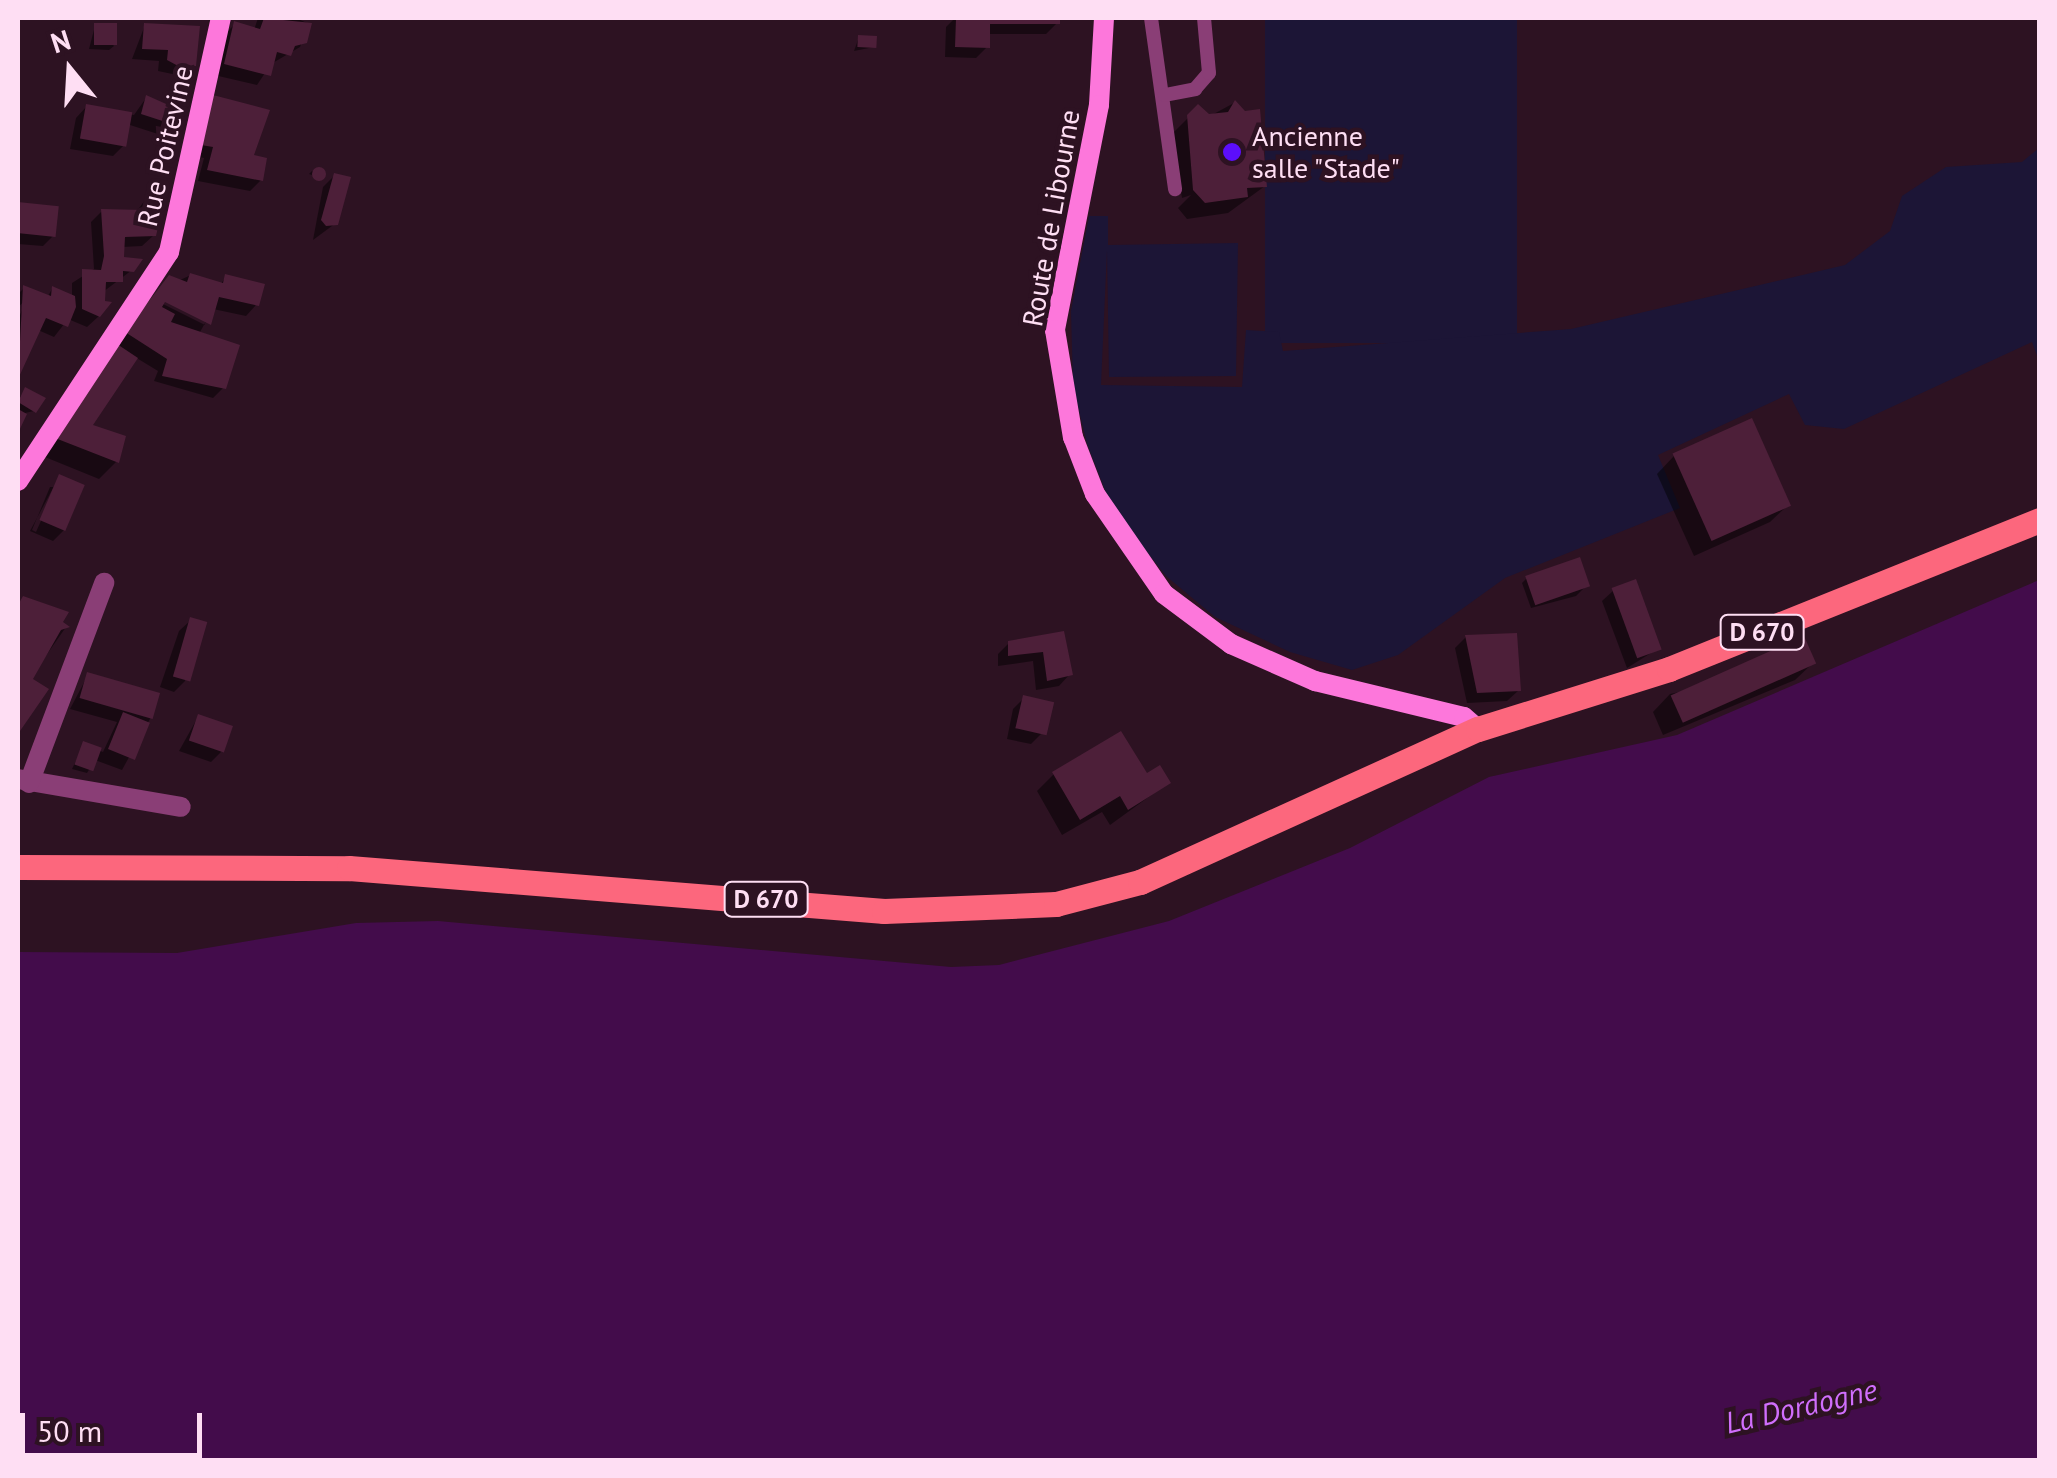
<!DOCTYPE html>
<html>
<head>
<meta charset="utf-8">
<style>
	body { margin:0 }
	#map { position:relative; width:2057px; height:1478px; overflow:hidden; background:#2d1222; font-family:"PT Sans",sans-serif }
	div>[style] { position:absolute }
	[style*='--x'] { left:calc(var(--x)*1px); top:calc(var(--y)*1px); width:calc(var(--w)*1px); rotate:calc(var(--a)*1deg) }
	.green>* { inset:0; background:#1c1536; transform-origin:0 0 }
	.water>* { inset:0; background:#430c4b }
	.shadow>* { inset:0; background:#0007 }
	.building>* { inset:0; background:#4d1f39; transform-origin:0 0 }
	.round { border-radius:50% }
	.lane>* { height:14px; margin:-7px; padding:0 7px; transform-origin:7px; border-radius:7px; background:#8a3e76 }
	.street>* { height:20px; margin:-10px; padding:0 10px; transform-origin:10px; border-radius:10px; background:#8a3e76 }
	.secondary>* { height:20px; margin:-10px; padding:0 10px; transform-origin:10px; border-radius:10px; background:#fd77db }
	.primary>* { height:25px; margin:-12.5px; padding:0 12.5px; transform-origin:12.5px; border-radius:12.5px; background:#fc677d }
	.dots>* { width:28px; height:28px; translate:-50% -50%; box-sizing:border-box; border:5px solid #2d1222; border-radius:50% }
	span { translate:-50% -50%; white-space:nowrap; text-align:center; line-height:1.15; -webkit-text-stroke:9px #2d1222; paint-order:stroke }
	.shield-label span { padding:2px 8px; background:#2d1222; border:2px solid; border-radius:8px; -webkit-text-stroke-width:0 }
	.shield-label { font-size:25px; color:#fedef3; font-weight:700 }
	.poi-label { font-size:28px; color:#fedef3 }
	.left { translate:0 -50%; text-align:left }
	.street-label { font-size:28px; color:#fedef3 }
	.water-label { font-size:30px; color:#d06efc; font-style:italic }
	.frame { position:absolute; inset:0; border:20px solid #fedef3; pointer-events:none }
	.north { position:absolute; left:20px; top:20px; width:100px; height:100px; -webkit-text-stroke:8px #2d1222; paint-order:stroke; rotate:342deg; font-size:28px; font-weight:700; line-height:40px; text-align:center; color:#fedef3 }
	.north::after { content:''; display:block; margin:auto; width:35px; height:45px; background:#fedef3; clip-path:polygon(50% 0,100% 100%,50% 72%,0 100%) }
	.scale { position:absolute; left:20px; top:1413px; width:182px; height:45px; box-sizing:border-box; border:5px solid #fedef3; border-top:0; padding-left:12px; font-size:30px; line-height:35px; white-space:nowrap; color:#fedef3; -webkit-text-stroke:8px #2d1222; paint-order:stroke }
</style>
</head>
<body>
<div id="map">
	<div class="green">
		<div style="left:1265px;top:18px;width:252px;height:325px"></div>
		<div style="clip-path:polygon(2039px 148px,2039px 361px,2032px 342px,1844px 429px,1805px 425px,1789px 394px,1658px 455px,1680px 508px,1505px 578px,1398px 655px,1352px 670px,1290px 652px,1215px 617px,1166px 576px,1112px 508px,1087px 444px,1073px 386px,1071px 311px,1089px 216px,1108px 216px,1108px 245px,1238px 243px,1236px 376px,1109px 377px,1107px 250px,1101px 385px,1242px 387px,1246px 330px,1279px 332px,1283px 351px,1571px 329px,1845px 265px,1890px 231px,1902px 196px,1946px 167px,2022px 162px)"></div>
	</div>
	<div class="water">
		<div style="clip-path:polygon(2039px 580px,2039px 1460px,18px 1460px,18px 952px,177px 953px,356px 923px,438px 921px,951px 967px,999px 965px,1169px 921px,1350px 848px,1489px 777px,1677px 735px)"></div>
	</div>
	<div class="shadow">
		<div style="clip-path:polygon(258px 18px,296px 18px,309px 24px,300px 47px,271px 64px,257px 85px,214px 75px,224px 35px,235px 24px,254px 30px)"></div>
		<div style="clip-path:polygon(955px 18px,1057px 18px,1057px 23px,1046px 34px,988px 34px,987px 47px,976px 58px,945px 57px,946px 27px)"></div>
		<div style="clip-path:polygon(145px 25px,193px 65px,182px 76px,158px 71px,159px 61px,132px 59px)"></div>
		<div style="clip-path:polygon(95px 26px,114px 46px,109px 50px,89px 49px)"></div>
		<div style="clip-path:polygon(859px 37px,874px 47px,854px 51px)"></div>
		<div style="clip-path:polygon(146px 98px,179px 126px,167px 137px,127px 124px,124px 145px,113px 156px,70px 149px,76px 118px,87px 106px,134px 115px)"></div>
		<div style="clip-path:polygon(1234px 103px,1265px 186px,1228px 213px,1187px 219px,1178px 208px,1191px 195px,1182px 198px,1172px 134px,1198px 108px,1208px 117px)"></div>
		<div style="clip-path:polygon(203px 109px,250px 157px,261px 180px,250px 191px,198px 181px,204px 158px,194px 156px)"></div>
		<div style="clip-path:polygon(312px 171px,325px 173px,324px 179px,309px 174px)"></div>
		<div style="clip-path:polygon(334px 176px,336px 223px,313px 240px,323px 187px)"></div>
		<div style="clip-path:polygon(149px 195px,154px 235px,142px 246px,122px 247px,121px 264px,132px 270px,103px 292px,99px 316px,87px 327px,68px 319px,54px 337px,38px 330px,18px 373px,18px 320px,26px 300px,18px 307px,19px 293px,24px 288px,47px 298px,52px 289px,72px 297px,72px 283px,94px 269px,91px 222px,102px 211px,136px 212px)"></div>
		<div style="clip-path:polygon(18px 204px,56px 208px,54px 235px,43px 246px,18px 244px)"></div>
		<div style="clip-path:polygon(evenodd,191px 275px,220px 285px,226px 277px,257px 304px,246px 316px,213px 309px,200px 332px,237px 346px,224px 387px,213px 398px,154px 381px,158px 371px,135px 357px,89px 426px,117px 461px,99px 479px,40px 455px,158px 290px,191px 275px,155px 295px,205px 319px,205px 325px,153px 299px,155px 295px)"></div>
		<div style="clip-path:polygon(25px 390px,34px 411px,25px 413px,18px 428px,18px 400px)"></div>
		<div style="clip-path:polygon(1674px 456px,1788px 505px,1770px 522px,1694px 556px,1657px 474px)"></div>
		<div style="clip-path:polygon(evenodd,59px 477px,64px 530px,53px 541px,30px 531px,59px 477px,50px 487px,56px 487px,36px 532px,32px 530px,50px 487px)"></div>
		<div style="clip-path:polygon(1527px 578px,1587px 585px,1576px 596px,1531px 608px,1522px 583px)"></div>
		<div style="clip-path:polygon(1614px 590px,1659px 648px,1627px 668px,1602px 601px)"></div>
		<div style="clip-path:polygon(24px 598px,66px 627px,29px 680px,46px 690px,18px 734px,18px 605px)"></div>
		<div style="clip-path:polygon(191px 620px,185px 681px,174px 692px,160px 687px,179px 631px)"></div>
		<div style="clip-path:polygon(1062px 634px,1070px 674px,1059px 686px,1036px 690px,1033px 661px,998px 666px,998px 654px,1009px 643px)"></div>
		<div style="clip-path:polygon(1466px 637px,1519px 690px,1507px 701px,1467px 703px,1455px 648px)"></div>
		<div style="clip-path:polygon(1813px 663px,1795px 680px,1663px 735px,1653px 712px,1670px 694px)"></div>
		<div style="clip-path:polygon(88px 675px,151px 717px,122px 770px,95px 760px,87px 773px,72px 769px,84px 744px,103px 752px,117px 722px,70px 709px)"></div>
		<div style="clip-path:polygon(1024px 698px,1042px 733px,1031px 744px,1007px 739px,1013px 709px)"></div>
		<div style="clip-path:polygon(198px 717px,222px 751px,211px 762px,179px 751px)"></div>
		<div style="clip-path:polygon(1054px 774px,1146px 776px,1168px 783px,1110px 825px,1102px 812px,1062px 835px,1037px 791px)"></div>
	</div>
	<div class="building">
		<div style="clip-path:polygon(264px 18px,312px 23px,307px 43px,295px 46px,291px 56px,277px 52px,271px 76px,224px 64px,234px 21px,260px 29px)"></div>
		<div style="clip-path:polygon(956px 18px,1060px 18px,1060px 24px,990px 24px,990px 48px,955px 47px)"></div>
		<div style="left:94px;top:23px;width:23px;height:22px"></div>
		<div style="clip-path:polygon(144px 23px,200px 26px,196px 66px,180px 67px,167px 60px,168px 50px,142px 49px)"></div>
		<div style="left:858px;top:35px;width:19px;height:12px;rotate:3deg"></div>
		<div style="clip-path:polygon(146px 95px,184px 112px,181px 127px,141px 114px)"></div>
		<div style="clip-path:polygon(213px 95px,270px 110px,254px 155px,267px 158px,263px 181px,207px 170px,213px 147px,201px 145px)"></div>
		<div style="clip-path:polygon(1235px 100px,1245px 111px,1260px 109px,1267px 187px,1247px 188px,1248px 197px,1205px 203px,1193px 190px,1187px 115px,1198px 104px,1209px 114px,1228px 112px)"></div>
		<div style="left:86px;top:104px;width:47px;height:35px;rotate:10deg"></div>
		<div class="round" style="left:312px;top:167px;width:14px;height:14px"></div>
		<div style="clip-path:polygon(334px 173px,351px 177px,338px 225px,326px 226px,321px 220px)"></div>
		<div style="clip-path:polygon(148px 192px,166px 192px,156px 236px,125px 237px,124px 257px,143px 259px,134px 272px,123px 271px,123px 282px,106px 282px,105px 301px,112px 302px,100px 317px,82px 309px,82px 269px,101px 270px,104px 256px,101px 209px,144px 210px)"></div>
		<div style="left:18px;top:202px;width:41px;height:31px;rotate:6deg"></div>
		<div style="clip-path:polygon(190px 273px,223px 283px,225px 274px,265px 284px,259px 306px,219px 297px,211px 325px,165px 302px,162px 307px,175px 314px,171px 322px,240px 345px,226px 389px,162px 376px,167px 359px,125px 332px,169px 275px,187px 282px)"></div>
		<div style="clip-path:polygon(23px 285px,51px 296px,52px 286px,75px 296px,76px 307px,68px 327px,46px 318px,18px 379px)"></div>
		<div style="clip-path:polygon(117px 344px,138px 358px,93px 425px,126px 436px,119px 463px,55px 438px)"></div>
		<div style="clip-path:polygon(25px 387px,46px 398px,36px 413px,18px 402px)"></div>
		<div style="clip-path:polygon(18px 409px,27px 414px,18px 433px)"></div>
		<div style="left:1752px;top:418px;width:96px;height:87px;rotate:66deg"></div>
		<div style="left:59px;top:474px;width:28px;height:50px;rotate:23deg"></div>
		<div style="left:1580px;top:557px;width:31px;height:58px;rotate:71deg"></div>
		<div style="left:1636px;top:579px;width:75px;height:26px;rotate:70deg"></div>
		<div style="clip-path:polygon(23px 596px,69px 612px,63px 622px,70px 627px,61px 630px,33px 679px,49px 689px,18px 734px,18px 605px)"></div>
		<div style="left:190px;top:617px;width:18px;height:62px;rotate:16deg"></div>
		<div style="clip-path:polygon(1064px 631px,1073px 675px,1047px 681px,1043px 652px,1008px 656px,1008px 641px)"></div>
		<div style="clip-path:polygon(1517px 633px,1521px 691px,1477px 693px,1465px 635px)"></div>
		<div style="left:1804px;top:636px;width:30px;height:146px;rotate:66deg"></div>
		<div style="left:87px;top:672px;width:76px;height:27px;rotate:16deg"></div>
		<div style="left:1023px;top:695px;width:32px;height:34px;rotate:13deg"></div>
		<div style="left:123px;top:712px;width:29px;height:40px;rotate:22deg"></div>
		<div style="left:198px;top:714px;width:37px;height:28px;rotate:19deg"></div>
		<div style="clip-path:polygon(1121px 731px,1147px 773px,1160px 765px,1171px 783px,1128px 810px,1120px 796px,1080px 820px,1052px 772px)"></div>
		<div style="left:83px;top:741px;width:20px;height:25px;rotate:20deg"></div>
	</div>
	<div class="lane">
		<div style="--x:1151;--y:18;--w:173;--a:82"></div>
		<div style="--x:1165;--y:95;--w:31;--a:-11"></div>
		<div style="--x:1195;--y:89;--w:21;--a:-49"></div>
		<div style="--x:1209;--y:73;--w:55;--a:-95.2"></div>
	</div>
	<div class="street">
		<div style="--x:18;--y:779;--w:165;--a:9.7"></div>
		<div style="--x:29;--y:783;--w:214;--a:-69.4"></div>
	</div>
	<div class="secondary">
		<div style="--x:1104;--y:18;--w:87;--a:93.3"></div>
		<div style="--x:1099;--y:105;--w:229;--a:101.1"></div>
		<div style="--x:1055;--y:330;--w:109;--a:80.5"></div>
		<div style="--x:1073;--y:437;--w:61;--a:68.9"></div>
		<div style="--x:1095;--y:494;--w:121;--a:55.4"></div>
		<div style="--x:1164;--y:594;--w:84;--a:36.7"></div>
		<div style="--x:1231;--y:644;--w:92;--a:23.8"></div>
		<div style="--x:1315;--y:681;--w:153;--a:13.6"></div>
		<div style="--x:1464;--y:717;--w:18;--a:41"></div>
		<div style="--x:18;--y:481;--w:274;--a:-56.6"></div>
		<div style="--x:169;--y:252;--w:240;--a:-77.5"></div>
	</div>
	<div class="primary">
		<div style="--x:18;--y:867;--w:331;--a:0.2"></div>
		<div style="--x:349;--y:868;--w:537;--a:4.6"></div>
		<div style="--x:884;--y:911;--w:172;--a:-2.3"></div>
		<div style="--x:1056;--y:904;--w:87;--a:-14.7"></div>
		<div style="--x:1140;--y:882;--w:371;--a:-24.4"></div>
		<div style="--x:1478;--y:729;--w:200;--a:-17.4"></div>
		<div style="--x:1669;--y:669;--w:400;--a:-21.9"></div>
	</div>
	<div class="dots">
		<div style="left:1232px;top:152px;background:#5c0efb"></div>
	</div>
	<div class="shield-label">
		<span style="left:1762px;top:632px">D 670</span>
		<span style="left:766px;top:899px">D 670</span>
	</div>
	<div class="poi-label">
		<span class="left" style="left:1252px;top:152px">Ancienne<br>salle "Stade"</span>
	</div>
	<div class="street-label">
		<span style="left:165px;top:146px;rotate:-77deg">Rue Poitevine</span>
		<span style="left:1051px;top:218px;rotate:-80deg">Route de Libourne</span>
	</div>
	<div class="water-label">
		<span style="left:1801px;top:1406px;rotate:-13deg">La Dordogne</span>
	</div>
	<div class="frame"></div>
	<div class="north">N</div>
	<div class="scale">50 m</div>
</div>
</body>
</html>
